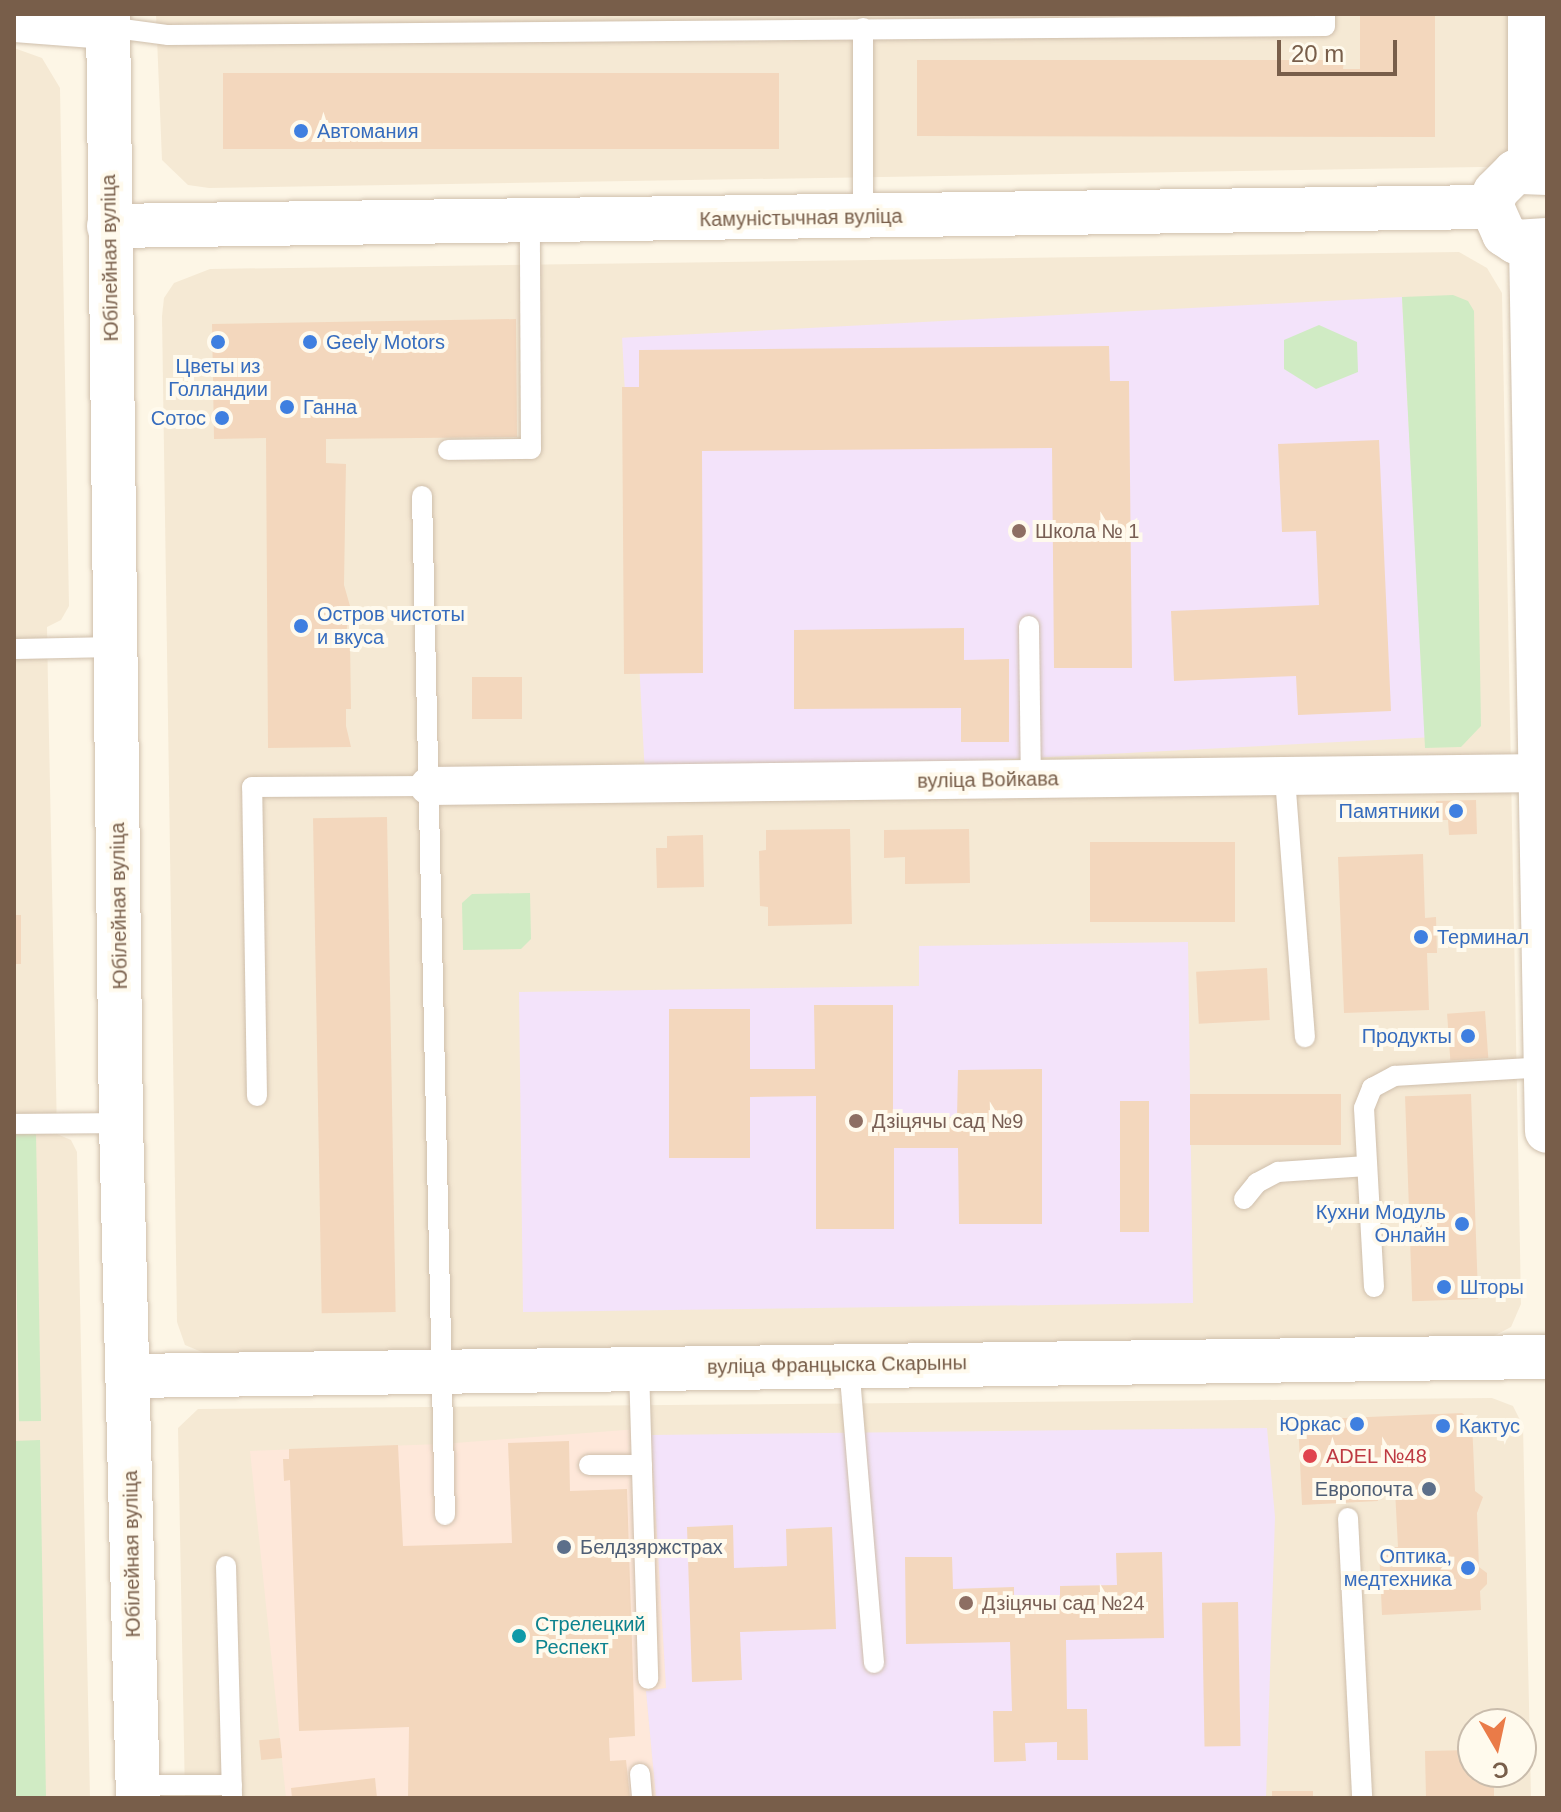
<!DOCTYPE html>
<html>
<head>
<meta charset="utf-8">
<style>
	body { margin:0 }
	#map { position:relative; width:1561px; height:1812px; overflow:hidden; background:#fdf6e6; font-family:Arial,sans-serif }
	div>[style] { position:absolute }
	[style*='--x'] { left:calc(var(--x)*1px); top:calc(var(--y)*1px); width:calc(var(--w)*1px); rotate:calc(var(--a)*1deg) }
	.residential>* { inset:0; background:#f5e9d4 }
	.commercial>* { inset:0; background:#fee8da }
	.education>* { inset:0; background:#f3e3fa; transform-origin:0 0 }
	.green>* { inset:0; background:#d0ebc4; transform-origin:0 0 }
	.building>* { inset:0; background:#f3d7bd; transform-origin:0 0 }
	.roads { filter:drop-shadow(0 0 2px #cfbfac) drop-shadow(0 0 2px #cfbfac) }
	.service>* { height:20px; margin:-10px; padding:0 10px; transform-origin:10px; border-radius:10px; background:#fff }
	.minor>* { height:38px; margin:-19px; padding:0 19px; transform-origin:19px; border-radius:19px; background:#fff }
	.tertiary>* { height:44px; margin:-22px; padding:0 22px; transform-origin:22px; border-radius:22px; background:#fff }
	.secondary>* { height:44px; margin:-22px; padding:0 22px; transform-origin:22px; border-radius:22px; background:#fff }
	.dots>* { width:22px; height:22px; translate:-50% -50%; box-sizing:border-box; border:4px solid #fffaed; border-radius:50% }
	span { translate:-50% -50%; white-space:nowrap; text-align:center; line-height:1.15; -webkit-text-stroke:8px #fffaed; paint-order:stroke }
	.shop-label { font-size:20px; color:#366cbe }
	.left { translate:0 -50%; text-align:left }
	.right { translate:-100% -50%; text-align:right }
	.street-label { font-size:20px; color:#785e4a }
	.education-label { font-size:20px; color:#785e54 }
	.health-label { font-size:20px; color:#be3a42 }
	.service-label { font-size:20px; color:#4e5e75 }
	.culture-label { font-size:20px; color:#0d838f }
	.frame { position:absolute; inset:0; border:16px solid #785e4a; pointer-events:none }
	.north { position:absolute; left:1457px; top:1708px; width:80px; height:80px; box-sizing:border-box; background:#fffaed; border:2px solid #c9bcac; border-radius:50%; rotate:171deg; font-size:22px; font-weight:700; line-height:32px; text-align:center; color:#785e4a }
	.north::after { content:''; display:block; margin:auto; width:28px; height:36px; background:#ea7b48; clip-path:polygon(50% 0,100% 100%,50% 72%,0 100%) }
	.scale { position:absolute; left:1277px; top:40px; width:120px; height:36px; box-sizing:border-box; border:4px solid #785e4a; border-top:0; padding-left:10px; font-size:24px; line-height:28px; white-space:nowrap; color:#785e4a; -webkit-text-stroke:6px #fffaed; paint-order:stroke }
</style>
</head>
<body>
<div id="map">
	<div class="residential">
		<div style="clip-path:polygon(156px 14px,1547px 14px,1547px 166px,209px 188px,188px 185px,162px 160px)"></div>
		<div style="clip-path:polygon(14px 48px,42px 58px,60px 88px,69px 606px,61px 620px,47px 627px,48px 686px,57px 1134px,71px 1140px,77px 1152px,90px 1798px,14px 1798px)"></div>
		<div style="clip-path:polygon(1459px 252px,1487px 268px,1502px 293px,1521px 1304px,1511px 1327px,1488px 1339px,209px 1355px,185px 1345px,177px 1322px,162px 316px,164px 298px,174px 283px,210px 269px)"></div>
		<div style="clip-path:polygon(evenodd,1492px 1398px,1513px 1406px,1523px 1426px,1531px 1798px,185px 1798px,178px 1428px,198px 1409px,1492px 1398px,1473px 1724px,1521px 1724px,1521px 1772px,1473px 1772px,1473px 1724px)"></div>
	</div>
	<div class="commercial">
		<div style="clip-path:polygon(651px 1428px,666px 1688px,646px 1692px,656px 1798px,286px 1798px,250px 1451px,442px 1444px)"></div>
	</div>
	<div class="education">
		<div style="left:1402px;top:297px;width:441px;height:781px;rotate:87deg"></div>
		<div style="clip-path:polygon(1188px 942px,1193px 1303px,523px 1312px,519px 992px,919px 986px,919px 946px)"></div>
		<div style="clip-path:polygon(1267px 1428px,1275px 1517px,1266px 1798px,656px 1798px,646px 1691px,666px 1688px,651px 1435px)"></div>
	</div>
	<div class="green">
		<div style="clip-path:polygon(1453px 295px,1468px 301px,1474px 311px,1481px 726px,1461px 747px,1425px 748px,1402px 297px)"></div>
		<div style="clip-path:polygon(1319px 325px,1357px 342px,1358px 372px,1316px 389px,1284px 369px,1284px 340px)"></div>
		<div style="clip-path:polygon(530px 893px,531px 939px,521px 949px,463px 950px,462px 903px,472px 894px)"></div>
		<div style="left:36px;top:1134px;width:287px;height:22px;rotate:89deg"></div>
		<div style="clip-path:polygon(40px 1440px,46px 1798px,14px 1798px,14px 1441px)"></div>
	</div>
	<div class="building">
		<div style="clip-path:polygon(1360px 14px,1435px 14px,1435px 137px,917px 136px,917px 60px,1344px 60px,1343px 69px,1360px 69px)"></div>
		<div style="left:779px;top:73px;width:76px;height:556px;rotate:90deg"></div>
		<div style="clip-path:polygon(516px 319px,517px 437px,326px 439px,326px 463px,346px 464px,344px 585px,350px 606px,345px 642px,350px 642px,351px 709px,346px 709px,346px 726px,351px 747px,268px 748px,266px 438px,214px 439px,212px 324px)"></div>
		<div style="clip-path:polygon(1109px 346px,1110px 381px,1129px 381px,1132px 668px,1054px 668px,1052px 448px,702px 451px,703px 673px,624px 674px,622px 387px,639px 387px,639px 350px)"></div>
		<div style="clip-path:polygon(1379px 440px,1391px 711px,1298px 715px,1296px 676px,1174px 681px,1171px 611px,1319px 605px,1316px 531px,1282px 532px,1278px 444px)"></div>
		<div style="clip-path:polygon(964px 628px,964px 660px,1009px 659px,1009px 742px,961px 742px,961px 708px,794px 709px,794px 630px)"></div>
		<div style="left:522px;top:677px;width:42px;height:50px;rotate:90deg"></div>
		<div style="clip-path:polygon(1476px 800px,1477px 834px,1449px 835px,1448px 820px,1437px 820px,1436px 801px)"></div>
		<div style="left:387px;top:817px;width:495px;height:74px;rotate:89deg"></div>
		<div style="clip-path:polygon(850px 829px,852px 924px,768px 926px,768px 907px,760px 906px,759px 851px,766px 850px,766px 830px)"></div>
		<div style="clip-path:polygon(969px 829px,970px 883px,905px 884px,905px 857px,884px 858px,884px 830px)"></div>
		<div style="clip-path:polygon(703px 835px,704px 887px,657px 888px,656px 848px,667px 848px,667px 836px)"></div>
		<div style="left:1235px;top:842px;width:80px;height:145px;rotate:90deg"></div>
		<div style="clip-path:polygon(1423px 854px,1425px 918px,1436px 917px,1437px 953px,1427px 953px,1429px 1010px,1344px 1013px,1338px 857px)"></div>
		<div style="left:14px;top:915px;width:7px;height:49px"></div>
		<div style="left:1267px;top:968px;width:52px;height:71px;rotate:87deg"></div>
		<div style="clip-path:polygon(814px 1005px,893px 1005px,893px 1117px,957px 1117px,958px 1070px,1042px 1069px,1042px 1224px,959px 1224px,958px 1148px,894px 1148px,894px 1229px,816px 1229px,816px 1096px,750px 1097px,750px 1158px,669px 1158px,669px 1009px,750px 1009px,750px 1069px,815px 1069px)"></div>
		<div style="left:1485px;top:1011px;width:47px;height:38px;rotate:86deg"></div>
		<div style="left:1341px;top:1094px;width:51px;height:151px;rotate:90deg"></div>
		<div style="left:1471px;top:1094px;width:205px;height:66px;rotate:88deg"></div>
		<div style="left:1120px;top:1101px;width:29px;height:131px"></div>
		<div style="clip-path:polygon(1462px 1413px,1472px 1421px,1475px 1491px,1483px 1497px,1477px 1513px,1479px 1567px,1487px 1573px,1487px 1584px,1480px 1591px,1481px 1610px,1382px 1615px,1379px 1548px,1398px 1547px,1395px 1490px,1377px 1492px,1378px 1501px,1302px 1505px,1298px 1420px)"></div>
		<div style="clip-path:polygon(569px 1441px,570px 1491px,627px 1489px,635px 1736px,609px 1738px,610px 1761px,626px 1760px,630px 1798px,408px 1798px,409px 1727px,299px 1731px,290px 1480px,284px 1481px,283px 1459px,289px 1459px,289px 1449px,398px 1445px,403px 1546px,512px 1543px,508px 1443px)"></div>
		<div style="clip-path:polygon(733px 1525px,734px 1568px,787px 1566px,786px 1529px,832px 1527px,836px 1629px,740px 1632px,742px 1680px,692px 1682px,687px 1527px)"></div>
		<div style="clip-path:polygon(1162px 1552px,1164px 1638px,1066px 1640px,1067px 1709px,1087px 1709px,1088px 1760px,1057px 1760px,1057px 1742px,1025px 1743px,1026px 1761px,994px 1762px,993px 1711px,1012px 1711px,1010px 1642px,906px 1644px,905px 1557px,952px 1557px,953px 1589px,1014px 1587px,1014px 1597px,1060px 1596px,1060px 1586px,1117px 1585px,1116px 1553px)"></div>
		<div style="left:1238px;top:1602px;width:144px;height:36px;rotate:89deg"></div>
		<div style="left:280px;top:1738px;width:20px;height:21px;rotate:84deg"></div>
		<div style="clip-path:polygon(1473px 1750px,1473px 1772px,1494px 1772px,1494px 1798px,1426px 1798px,1425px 1751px)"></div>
		<div style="clip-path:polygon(375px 1778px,377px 1798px,292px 1798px,291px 1788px)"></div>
		<div style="left:1272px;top:1791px;width:41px;height:7px"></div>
	</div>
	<div class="roads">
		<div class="service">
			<div style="--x:108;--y:27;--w:61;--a:7.6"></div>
			<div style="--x:168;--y:35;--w:1157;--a:-0.45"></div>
			<div style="--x:1325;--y:26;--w:12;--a:-90"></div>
			<div style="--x:863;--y:218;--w:190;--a:-90"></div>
			<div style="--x:448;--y:450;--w:83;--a:-0.7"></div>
			<div style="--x:531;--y:449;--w:227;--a:-90.3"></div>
			<div style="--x:422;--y:496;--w:1019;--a:88.71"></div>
			<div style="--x:1029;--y:626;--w:154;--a:89.3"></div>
			<div style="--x:14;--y:649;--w:102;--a:-1.1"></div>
			<div style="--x:1285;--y:778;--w:260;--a:85.6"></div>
			<div style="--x:257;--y:1096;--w:309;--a:-90.9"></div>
			<div style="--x:252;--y:787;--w:177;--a:-0.3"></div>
			<div style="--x:14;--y:1124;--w:107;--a:-0.5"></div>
			<div style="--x:1244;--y:1199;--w:21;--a:-51"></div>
			<div style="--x:1257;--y:1183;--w:24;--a:-28"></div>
			<div style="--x:1278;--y:1172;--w:89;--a:-3.9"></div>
			<div style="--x:1374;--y:1287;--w:179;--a:-93.2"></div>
			<div style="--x:1364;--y:1108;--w:22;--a:-68"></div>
			<div style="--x:1372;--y:1088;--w:26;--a:-28"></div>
			<div style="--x:1395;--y:1076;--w:151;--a:-3.4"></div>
			<div style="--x:849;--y:1365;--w:299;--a:85.2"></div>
			<div style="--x:639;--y:1368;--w:311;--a:88.3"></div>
			<div style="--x:589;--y:1465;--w:53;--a:0"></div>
			<div style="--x:1348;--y:1518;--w:280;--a:87.1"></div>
			<div style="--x:226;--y:1566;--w:232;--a:88.5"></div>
			<div style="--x:640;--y:1774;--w:24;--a:85"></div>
			<div style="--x:137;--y:1785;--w:95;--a:0"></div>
		</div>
		<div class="minor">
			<div style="--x:429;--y:786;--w:1118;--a:-0.67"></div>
		</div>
		<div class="tertiary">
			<div style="--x:1530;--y:14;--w:155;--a:90"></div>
			<div style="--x:14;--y:20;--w:94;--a:4.3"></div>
			<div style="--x:1531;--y:244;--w:887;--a:88.97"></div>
			<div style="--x:128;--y:1376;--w:1419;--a:-0.77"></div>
		</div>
		<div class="secondary">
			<div style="--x:108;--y:14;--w:1109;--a:89.33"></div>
			<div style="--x:121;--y:1123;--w:675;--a:88.56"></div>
			<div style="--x:1547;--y:173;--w:32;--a:-178"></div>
			<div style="--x:1515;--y:172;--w:28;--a:135"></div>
			<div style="--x:1495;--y:192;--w:15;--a:101"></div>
			<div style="--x:1492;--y:207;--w:30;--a:66"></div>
			<div style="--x:1504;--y:234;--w:14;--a:34"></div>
			<div style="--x:1516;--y:242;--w:31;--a:-4"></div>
			<div style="--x:109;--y:226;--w:1383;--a:-0.79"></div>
		</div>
	</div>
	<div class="dots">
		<div style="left:301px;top:131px;background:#3f7fe0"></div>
		<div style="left:218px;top:342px;background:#3f7fe0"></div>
		<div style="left:310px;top:342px;background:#3f7fe0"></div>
		<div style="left:287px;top:407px;background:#3f7fe0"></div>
		<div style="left:222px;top:418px;background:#3f7fe0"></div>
		<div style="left:1019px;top:531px;background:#8d6e63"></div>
		<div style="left:301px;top:626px;background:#3f7fe0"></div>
		<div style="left:1456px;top:811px;background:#3f7fe0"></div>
		<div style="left:1421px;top:937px;background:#3f7fe0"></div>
		<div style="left:1468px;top:1036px;background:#3f7fe0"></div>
		<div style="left:856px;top:1121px;background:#8d6e63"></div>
		<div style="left:1462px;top:1224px;background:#3f7fe0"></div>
		<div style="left:1444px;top:1287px;background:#3f7fe0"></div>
		<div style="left:1357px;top:1424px;background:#3f7fe0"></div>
		<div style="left:1443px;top:1426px;background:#3f7fe0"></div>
		<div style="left:1310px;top:1456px;background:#e0444e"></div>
		<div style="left:1429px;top:1489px;background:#5c6f8a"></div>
		<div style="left:564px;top:1547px;background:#5c6f8a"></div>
		<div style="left:1468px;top:1568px;background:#3f7fe0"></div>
		<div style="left:966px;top:1603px;background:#8d6e63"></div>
		<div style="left:519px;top:1636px;background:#0f9aa8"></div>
	</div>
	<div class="shop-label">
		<span class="left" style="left:317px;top:131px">Автомания</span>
		<span class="left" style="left:326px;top:342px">Geely Motors</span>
		<span style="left:218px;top:378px">Цветы из<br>Голландии</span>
		<span class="left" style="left:303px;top:407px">Ганна</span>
		<span class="right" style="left:206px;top:418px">Сотос</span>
		<span class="left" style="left:317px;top:626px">Остров чистоты<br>и вкуса</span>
		<span class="right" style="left:1440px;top:811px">Памятники</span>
		<span class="left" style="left:1437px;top:937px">Терминал</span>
		<span class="right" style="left:1452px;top:1036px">Продукты</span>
		<span class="right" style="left:1446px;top:1224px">Кухни Модуль<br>Онлайн</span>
		<span class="left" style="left:1460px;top:1287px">Шторы</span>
		<span class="right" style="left:1341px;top:1424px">Юркас</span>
		<span class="left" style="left:1459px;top:1426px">Кактус</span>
		<span class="right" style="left:1452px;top:1568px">Оптика,<br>медтехника</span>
	</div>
	<div class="street-label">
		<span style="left:801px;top:218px;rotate:-1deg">Камуністычная вуліца</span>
		<span style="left:110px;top:258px;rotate:-91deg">Юбілейная вуліца</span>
		<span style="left:988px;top:780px;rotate:-1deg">вуліца Войкава</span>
		<span style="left:119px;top:906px;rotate:-91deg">Юбілейная вуліца</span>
		<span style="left:837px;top:1365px;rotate:-1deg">вуліца Францыска Скарыны</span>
		<span style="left:132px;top:1554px;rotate:-91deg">Юбілейная вуліца</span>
	</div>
	<div class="education-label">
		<span class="left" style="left:1035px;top:531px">Школа № 1</span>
		<span class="left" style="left:872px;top:1121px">Дзіцячы сад №9</span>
		<span class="left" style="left:982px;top:1603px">Дзіцячы сад №24</span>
	</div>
	<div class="health-label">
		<span class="left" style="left:1326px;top:1456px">ADEL №48</span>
	</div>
	<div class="service-label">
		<span class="right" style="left:1413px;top:1489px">Европочта</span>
		<span class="left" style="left:580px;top:1547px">Белдзяржстрах</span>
	</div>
	<div class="culture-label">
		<span class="left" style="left:535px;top:1636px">Стрелецкий<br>Респект</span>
	</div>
	<div class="frame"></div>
	<div class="north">С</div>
	<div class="scale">20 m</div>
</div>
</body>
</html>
